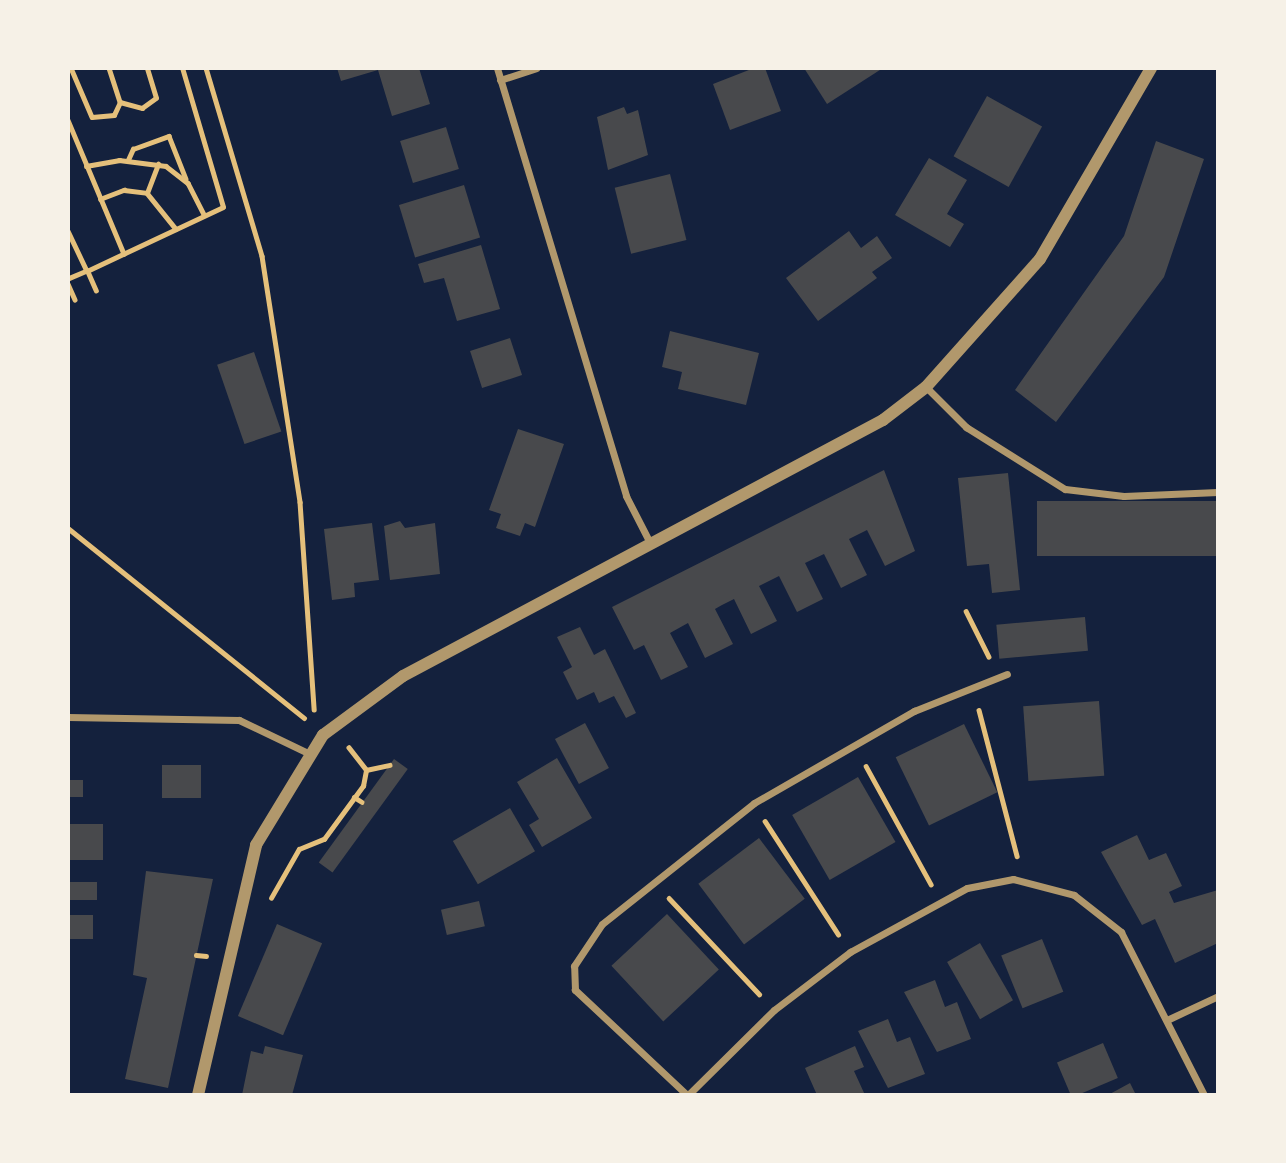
<!DOCTYPE html>
<html>
<head>
<meta charset="utf-8">
<style>
	body { margin:0 }
	#map { position:relative; width:1286px; height:1163px; overflow:hidden; background:#14213d; font-family:"Alegreya Sans",sans-serif }
	div>[style] { position:absolute }
	[style*='--x'] { left:calc(var(--x)*1px); top:calc(var(--y)*1px); width:calc(var(--w)*1px); rotate:calc(var(--a)*1deg) }
	.building>* { inset:0; background:#48494c; transform-origin:0 0 }
	.path>* { height:4.5px; margin:-2.25px; padding:0 2.25px; transform-origin:2.25px; border-radius:2.25px; background:#e5c07b }
	.minor>* { height:7px; margin:-3.5px; padding:0 3.5px; transform-origin:3.5px; border-radius:3.5px; background:#b1986c }
	.tertiary>* { height:12px; margin:-6px; padding:0 6px; transform-origin:6px; border-radius:6px; background:#b1986c }
	span { translate:-50% -50%; white-space:nowrap; text-align:center; line-height:1.15; -webkit-text-stroke:7px #f6f1e7; paint-order:stroke }
	.frame { position:absolute; inset:0; border:70px solid #f6f1e7; pointer-events:none }
</style>
</head>
<body>
<div id="map">
	<div class="building">
		<div style="clip-path:polygon(337px 68px,419px 68px,430px 104px,392px 116px,378px 70px,341px 81px)"></div>
		<div style="clip-path:polygon(754px 68px,765px 68px,781px 111px,730px 130px,713px 84px)"></div>
		<div style="clip-path:polygon(804px 68px,883px 68px,827px 104px)"></div>
		<div style="left:987px;top:96px;width:63px;height:69px;rotate:29deg"></div>
		<div style="clip-path:polygon(624px 107px,627px 114px,638px 110px,648px 155px,608px 170px,597px 117px)"></div>
		<div style="left:446px;top:127px;width:44px;height:48px;rotate:73deg"></div>
		<div style="clip-path:polygon(1156px 141px,1204px 159px,1164px 277px,1056px 422px,1015px 390px,1124px 236px)"></div>
		<div style="clip-path:polygon(929px 158px,967px 180px,947px 214px,964px 224px,950px 247px,895px 215px)"></div>
		<div style="left:670px;top:174px;width:68px;height:57px;rotate:76deg"></div>
		<div style="left:464px;top:185px;width:55px;height:68px;rotate:73deg"></div>
		<div style="clip-path:polygon(849px 231px,861px 248px,877px 236px,892px 258px,872px 272px,877px 278px,818px 321px,786px 278px)"></div>
		<div style="clip-path:polygon(481px 245px,500px 309px,457px 321px,444px 278px,424px 283px,418px 264px)"></div>
		<div style="clip-path:polygon(670px 331px,759px 353px,746px 405px,678px 389px,682px 372px,662px 367px)"></div>
		<div style="left:510px;top:338px;width:39px;height:42px;rotate:72deg"></div>
		<div style="left:254px;top:352px;width:84px;height:39px;rotate:71deg"></div>
		<div style="clip-path:polygon(518px 429px,564px 444px,535px 527px,525px 523px,520px 536px,496px 528px,501px 514px,489px 510px)"></div>
		<div style="clip-path:polygon(884px 470px,915px 551px,885px 566px,867px 530px,849px 539px,867px 575px,841px 588px,824px 554px,805px 563px,823px 599px,797px 612px,779px 576px,759px 586px,777px 621px,751px 634px,734px 599px,722px 605px,715px 609px,733px 644px,705px 658px,688px 623px,670px 633px,688px 667px,661px 680px,644px 645px,634px 650px,612px 607px)"></div>
		<div style="clip-path:polygon(1008px 473px,1020px 590px,992px 593px,989px 564px,967px 566px,958px 478px)"></div>
		<div style="left:1218px;top:501px;width:55px;height:181px;rotate:90deg"></div>
		<div style="clip-path:polygon(400px 521px,405px 528px,435px 523px,440px 574px,390px 580px,384px 526px)"></div>
		<div style="clip-path:polygon(372px 523px,379px 580px,354px 583px,355px 597px,332px 600px,324px 529px)"></div>
		<div style="left:1085px;top:617px;width:34px;height:89px;rotate:85deg"></div>
		<div style="clip-path:polygon(580px 627px,594px 655px,605px 649px,636px 713px,626px 718px,614px 696px,599px 703px,594px 692px,577px 700px,563px 672px,572px 667px,557px 637px)"></div>
		<div style="left:1099px;top:701px;width:75px;height:76px;rotate:86deg"></div>
		<div style="left:585px;top:723px;width:51px;height:34px;rotate:62deg"></div>
		<div style="left:964px;top:724px;width:76px;height:76px;rotate:64deg"></div>
		<div style="clip-path:polygon(557px 758px,592px 818px,542px 847px,529px 825px,539px 819px,517px 782px)"></div>
		<div style="left:394px;top:759px;width:17px;height:128px;rotate:36deg"></div>
		<div style="left:162px;top:765px;width:39px;height:33px"></div>
		<div style="left:858px;top:777px;width:75px;height:76px;rotate:60deg"></div>
		<div style="left:68px;top:780px;width:15px;height:17px"></div>
		<div style="left:510px;top:808px;width:50px;height:66px;rotate:60deg"></div>
		<div style="left:68px;top:824px;width:35px;height:36px"></div>
		<div style="clip-path:polygon(1137px 835px,1149px 860px,1166px 853px,1182px 886px,1169px 892px,1174px 903px,1218px 890px,1218px 943px,1175px 963px,1155px 919px,1142px 925px,1101px 852px)"></div>
		<div style="left:759px;top:838px;width:76px;height:76px;rotate:53deg"></div>
		<div style="clip-path:polygon(146px 871px,213px 879px,168px 1088px,125px 1079px,147px 978px,133px 975px)"></div>
		<div style="left:68px;top:882px;width:29px;height:18px"></div>
		<div style="left:479px;top:901px;width:26px;height:39px;rotate:77deg"></div>
		<div style="left:667px;top:914px;width:76px;height:76px;rotate:47deg"></div>
		<div style="left:68px;top:915px;width:25px;height:24px"></div>
		<div style="left:277px;top:924px;width:49px;height:100px;rotate:23deg"></div>
		<div style="left:1042px;top:939px;width:57px;height:44px;rotate:68deg"></div>
		<div style="left:980px;top:943px;width:66px;height:38px;rotate:60deg"></div>
		<div style="clip-path:polygon(935px 980px,945px 1007px,957px 1002px,971px 1039px,937px 1052px,904px 992px)"></div>
		<div style="clip-path:polygon(888px 1019px,897px 1042px,910px 1037px,925px 1074px,888px 1088px,858px 1031px)"></div>
		<div style="left:1103px;top:1043px;width:38px;height:50px;rotate:67deg"></div>
		<div style="clip-path:polygon(265px 1046px,303px 1055px,292px 1095px,242px 1095px,251px 1051px,263px 1054px)"></div>
		<div style="clip-path:polygon(855px 1046px,864px 1067px,854px 1071px,865px 1095px,817px 1095px,805px 1068px)"></div>
		<div style="clip-path:polygon(1130px 1083px,1136px 1095px,1108px 1095px)"></div>
	</div>
	<div class="path">
		<div style="--x:71;--y:68;--w:53;--a:66.8"></div>
		<div style="--x:92;--y:117;--w:22;--a:-5"></div>
		<div style="--x:114;--y:115;--w:14;--a:-65"></div>
		<div style="--x:109;--y:68;--w:36;--a:72"></div>
		<div style="--x:120;--y:102;--w:23;--a:15"></div>
		<div style="--x:142;--y:108;--w:17;--a:-36"></div>
		<div style="--x:156;--y:98;--w:31;--a:-107"></div>
		<div style="--x:206;--y:68;--w:196;--a:73.4"></div>
		<div style="--x:262;--y:256;--w:249;--a:81.2"></div>
		<div style="--x:300;--y:502;--w:208;--a:86.1"></div>
		<div style="--x:68;--y:120;--w:145;--a:67.3"></div>
		<div style="--x:128;--y:160;--w:12;--a:-66"></div>
		<div style="--x:133;--y:149;--w:38;--a:-20"></div>
		<div style="--x:169;--y:136;--w:46;--a:68.4"></div>
		<div style="--x:86;--y:166;--w:34;--a:-10"></div>
		<div style="--x:119;--y:160;--w:47;--a:7.3"></div>
		<div style="--x:166;--y:166;--w:28;--a:38"></div>
		<div style="--x:188;--y:183;--w:36;--a:63"></div>
		<div style="--x:147;--y:193;--w:31;--a:-69"></div>
		<div style="--x:100;--y:199;--w:26;--a:-21"></div>
		<div style="--x:124;--y:190;--w:23;--a:7"></div>
		<div style="--x:147;--y:193;--w:46;--a:51.1"></div>
		<div style="--x:68;--y:231;--w:44;--a:64.6"></div>
		<div style="--x:87;--y:271;--w:21;--a:157"></div>
		<div style="--x:68;--y:284;--w:17;--a:66"></div>
		<div style="--x:96;--y:291;--w:22;--a:-114"></div>
		<div style="--x:87;--y:271;--w:150;--a:-25.2"></div>
		<div style="--x:223;--y:207;--w:145;--a:-106.4"></div>
		<div style="--x:68;--y:528;--w:303;--a:38.8"></div>
		<div style="--x:966;--y:611;--w:51;--a:63.4"></div>
		<div style="--x:979;--y:710;--w:151;--a:75.4"></div>
		<div style="--x:866;--y:766;--w:135;--a:61.2"></div>
		<div style="--x:366;--y:770;--w:24;--a:-12"></div>
		<div style="--x:354;--y:797;--w:9;--a:32"></div>
		<div style="--x:765;--y:821;--w:135;--a:57.1"></div>
		<div style="--x:271;--y:898;--w:56;--a:-60.3"></div>
		<div style="--x:299;--y:849;--w:27;--a:-22"></div>
		<div style="--x:324;--y:839;--w:66;--a:-53.7"></div>
		<div style="--x:363;--y:786;--w:16;--a:-79"></div>
		<div style="--x:366;--y:770;--w:28;--a:-128"></div>
		<div style="--x:669;--y:898;--w:132;--a:46.8"></div>
		<div style="--x:196;--y:955;--w:10;--a:6"></div>
	</div>
	<div class="minor">
		<div style="--x:497;--y:68;--w:447;--a:73.2"></div>
		<div style="--x:626;--y:496;--w:53;--a:62.9"></div>
		<div style="--x:500;--y:80;--w:38;--a:-18"></div>
		<div style="--x:926;--y:387;--w:57;--a:45"></div>
		<div style="--x:966;--y:427;--w:117;--a:32.1"></div>
		<div style="--x:1065;--y:489;--w:59;--a:6.8"></div>
		<div style="--x:1124;--y:496;--w:94;--a:-2.4"></div>
		<div style="--x:68;--y:717;--w:171;--a:1"></div>
		<div style="--x:239;--y:720;--w:79;--a:25.6"></div>
		<div style="--x:1169;--y:1019;--w:54;--a:-25.1"></div>
		<div style="--x:687;--y:1095;--w:154;--a:-136.8"></div>
		<div style="--x:575;--y:990;--w:24;--a:-92"></div>
		<div style="--x:574;--y:966;--w:50;--a:-56.3"></div>
		<div style="--x:602;--y:924;--w:194;--a:-38.5"></div>
		<div style="--x:754;--y:803;--w:185;--a:-29.9"></div>
		<div style="--x:914;--y:711;--w:100;--a:-21.7"></div>
		<div style="--x:688;--y:1095;--w:121;--a:-44.7"></div>
		<div style="--x:774;--y:1010;--w:96;--a:-37.3"></div>
		<div style="--x:850;--y:952;--w:133;--a:-28.7"></div>
		<div style="--x:967;--y:888;--w:47;--a:-11.1"></div>
		<div style="--x:1013;--y:879;--w:63;--a:14.7"></div>
		<div style="--x:1074;--y:895;--w:60;--a:38.2"></div>
		<div style="--x:1121;--y:932;--w:183;--a:63"></div>
	</div>
	<div class="tertiary">
		<div style="--x:198;--y:1095;--w:257;--a:-76.9"></div>
		<div style="--x:256;--y:845;--w:129;--a:-58.7"></div>
		<div style="--x:323;--y:735;--w:99;--a:-36.4"></div>
		<div style="--x:403;--y:676;--w:544;--a:-28.07"></div>
		<div style="--x:883;--y:420;--w:54;--a:-37.5"></div>
		<div style="--x:926;--y:387;--w:171;--a:-48.3"></div>
		<div style="--x:1040;--y:259;--w:221;--a:-59.8"></div>
	</div>
	<div class="frame"></div>
</div>
</body>
</html>
